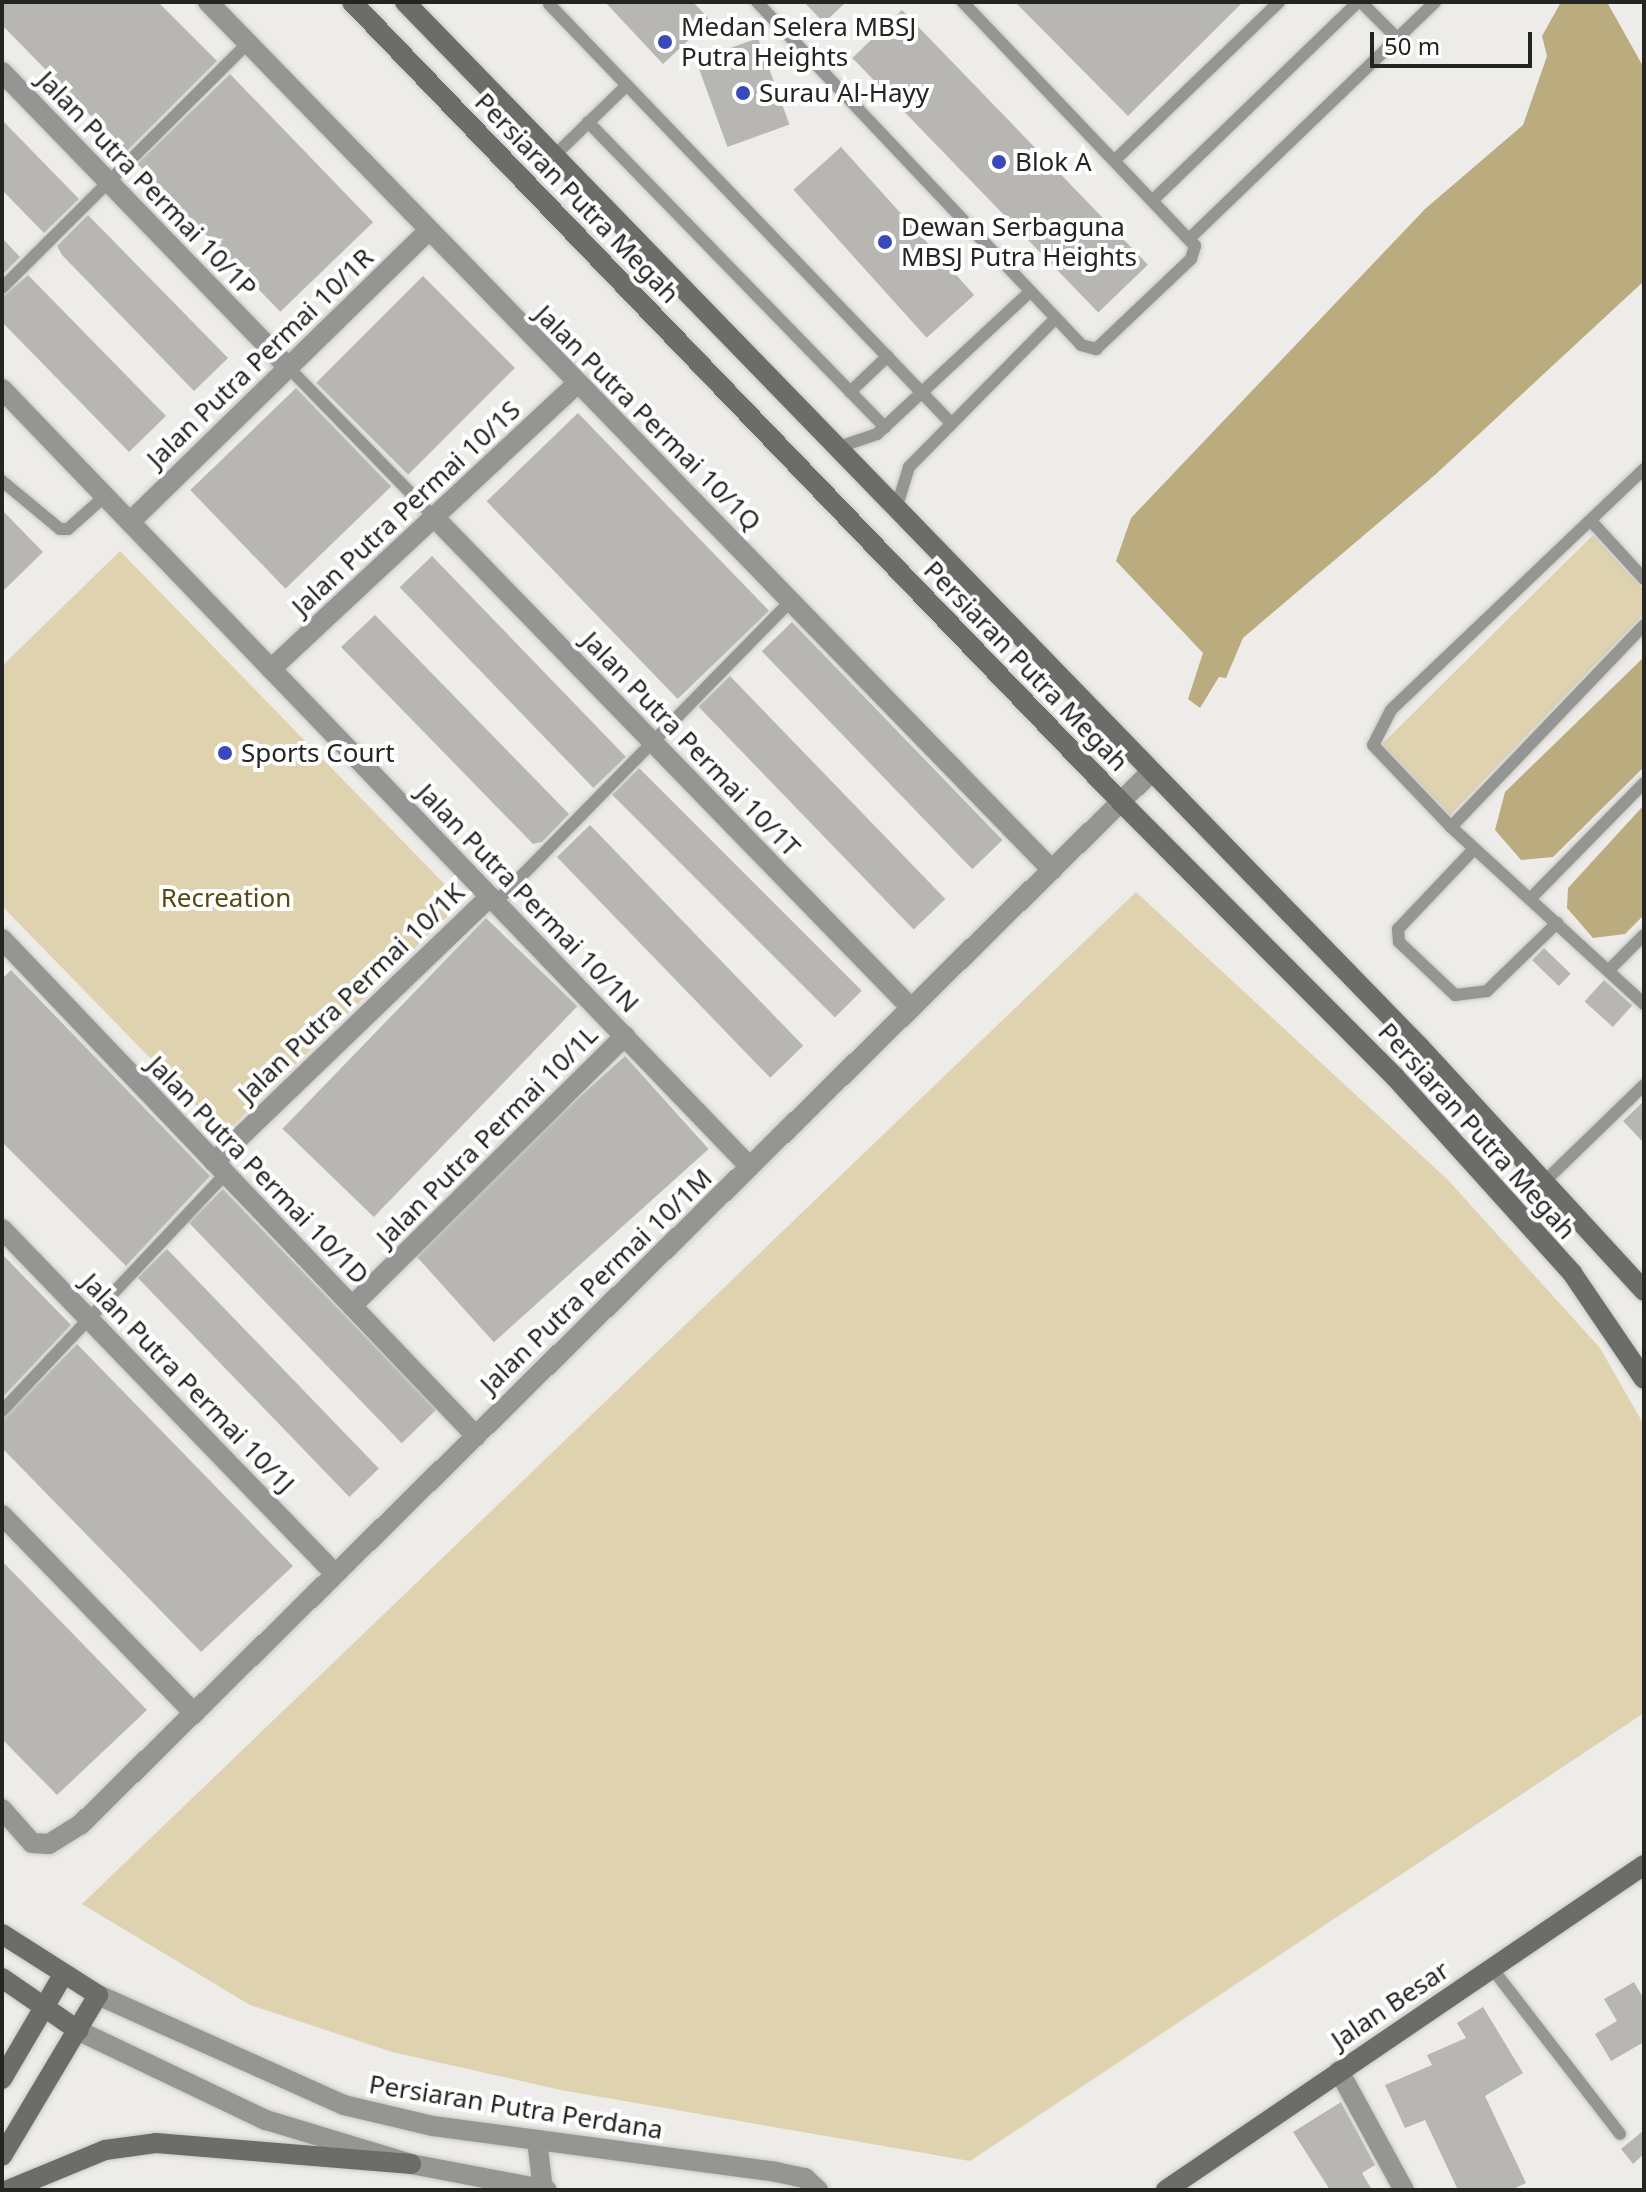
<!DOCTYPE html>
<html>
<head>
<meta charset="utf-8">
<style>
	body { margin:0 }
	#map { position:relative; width:1646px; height:2192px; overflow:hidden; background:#edece8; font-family:"Noto Sans",sans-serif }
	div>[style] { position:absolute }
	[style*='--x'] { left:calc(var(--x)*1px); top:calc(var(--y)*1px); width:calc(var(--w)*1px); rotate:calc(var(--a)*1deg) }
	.green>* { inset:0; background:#ded2af }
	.water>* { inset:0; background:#bbac7f }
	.building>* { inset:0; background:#b7b6b2; transform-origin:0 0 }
	.roads { filter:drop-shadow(0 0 2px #c9c8c4) drop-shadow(0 0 2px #c9c8c4) }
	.lane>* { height:12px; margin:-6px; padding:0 6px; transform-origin:6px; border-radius:6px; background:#959593 }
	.street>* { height:20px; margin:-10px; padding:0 10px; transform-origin:10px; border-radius:10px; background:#959593 }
	.secondary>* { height:20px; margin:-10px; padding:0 10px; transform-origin:10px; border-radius:10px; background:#6c6c69 }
	.dots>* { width:22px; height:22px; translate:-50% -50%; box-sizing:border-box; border:4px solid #fff; border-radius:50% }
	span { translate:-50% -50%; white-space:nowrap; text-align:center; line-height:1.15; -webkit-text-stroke:8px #fff; paint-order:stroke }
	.poi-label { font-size:26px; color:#242422 }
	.left { translate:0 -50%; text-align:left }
	.street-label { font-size:26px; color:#242422 }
	.park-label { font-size:26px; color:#58480f }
	.frame { position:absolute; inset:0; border:4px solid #242422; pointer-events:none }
	.scale { position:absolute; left:1370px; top:32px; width:162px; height:36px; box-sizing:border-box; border:4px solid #242422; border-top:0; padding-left:10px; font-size:24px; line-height:28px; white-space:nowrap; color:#242422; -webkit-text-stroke:6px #fff; paint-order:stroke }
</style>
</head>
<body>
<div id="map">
	<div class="green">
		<div style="clip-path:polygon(1593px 535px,1644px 590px,1644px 614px,1450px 815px,1382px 744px)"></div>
		<div style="clip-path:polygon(120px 551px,462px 902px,224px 1134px,2px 906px,2px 666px)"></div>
		<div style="clip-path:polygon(1136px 892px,1448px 1180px,1600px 1348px,1644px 1425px,1644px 1713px,970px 2161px,561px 2090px,392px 2052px,250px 2005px,82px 1904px)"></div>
	</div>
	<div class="water">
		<div style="clip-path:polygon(1561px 2px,1607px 2px,1644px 68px,1644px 281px,1436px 474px,1243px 638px,1226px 678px,1219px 677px,1200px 708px,1188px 699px,1203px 653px,1116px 561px,1131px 518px,1425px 209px,1523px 125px,1547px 56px,1542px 36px)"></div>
		<div style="clip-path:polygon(1644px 657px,1644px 767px,1553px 857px,1521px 860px,1495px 830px,1505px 792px)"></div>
		<div style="clip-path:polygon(1644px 805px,1644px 915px,1625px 934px,1593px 938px,1567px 908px,1568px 888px)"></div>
	</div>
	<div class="building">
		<div style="clip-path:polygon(2px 2px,158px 2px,217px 61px,126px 152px,2px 25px)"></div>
		<div style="clip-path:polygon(605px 2px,693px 2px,710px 20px,663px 64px)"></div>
		<div style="clip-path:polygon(804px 2px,846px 2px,824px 23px)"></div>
		<div style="clip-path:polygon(1015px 2px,1243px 2px,1128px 116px)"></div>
		<div style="left:902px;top:10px;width:354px;height:69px;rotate:46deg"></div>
		<div style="left:758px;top:38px;width:92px;height:66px;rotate:70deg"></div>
		<div style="left:230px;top:74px;width:206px;height:129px;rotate:46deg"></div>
		<div style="clip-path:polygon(2px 120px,79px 199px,44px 233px,2px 190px)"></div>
		<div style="left:841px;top:147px;width:199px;height:64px;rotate:48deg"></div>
		<div style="clip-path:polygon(88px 215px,228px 358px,194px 391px,62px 255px,57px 246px)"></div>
		<div style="clip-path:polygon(2px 238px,20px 257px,2px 275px)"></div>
		<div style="clip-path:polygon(28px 275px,166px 416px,129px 452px,2px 322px,2px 297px)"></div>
		<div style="left:423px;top:276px;width:130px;height:151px;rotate:45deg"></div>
		<div style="left:296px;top:388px;width:137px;height:147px;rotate:46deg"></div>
		<div style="left:578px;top:413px;width:275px;height:127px;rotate:46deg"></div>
		<div style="clip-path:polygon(2px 510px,43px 552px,2px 592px)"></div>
		<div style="left:432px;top:556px;width:279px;height:45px;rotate:46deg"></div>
		<div style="clip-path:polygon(375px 615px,569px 814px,542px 842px,533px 844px,341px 647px)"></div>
		<div style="left:792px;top:622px;width:303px;height:42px;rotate:46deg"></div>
		<div style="left:730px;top:676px;width:310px;height:44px;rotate:46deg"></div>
		<div style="left:639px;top:768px;width:315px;height:38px;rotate:45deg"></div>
		<div style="left:590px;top:825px;width:307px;height:46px;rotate:46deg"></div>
		<div style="left:486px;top:918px;width:127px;height:293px;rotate:44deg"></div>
		<div style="left:1544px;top:948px;width:37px;height:17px;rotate:44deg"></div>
		<div style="clip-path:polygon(11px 970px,210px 1176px,126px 1266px,2px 1142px,2px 979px)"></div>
		<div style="left:1604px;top:980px;width:38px;height:29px;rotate:42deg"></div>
		<div style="left:625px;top:1056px;width:125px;height:289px;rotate:48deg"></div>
		<div style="clip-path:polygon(1644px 1101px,1644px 1143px,1623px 1121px)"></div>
		<div style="left:223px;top:1189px;width:307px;height:48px;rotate:46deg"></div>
		<div style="left:167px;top:1249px;width:305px;height:41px;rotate:46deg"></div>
		<div style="clip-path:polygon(2px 1254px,71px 1325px,2px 1398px)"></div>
		<div style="clip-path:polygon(77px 1344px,293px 1566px,201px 1652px,2px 1448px,2px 1420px)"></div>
		<div style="clip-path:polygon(2px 1561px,147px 1710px,57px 1795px,2px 1739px)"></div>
		<div style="clip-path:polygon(1634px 1982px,1644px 1999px,1644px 2042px,1611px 2061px,1595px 2034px,1617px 2021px,1604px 1999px)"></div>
		<div style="clip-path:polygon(1483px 2007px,1523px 2073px,1485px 2096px,1526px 2183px,1511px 2190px,1458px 2190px,1425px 2120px,1405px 2128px,1385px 2085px,1432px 2065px,1427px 2055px,1466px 2038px,1457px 2023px)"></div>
		<div style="clip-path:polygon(1341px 2102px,1375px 2165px,1362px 2173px,1372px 2190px,1330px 2190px,1293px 2132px)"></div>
		<div style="clip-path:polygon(1644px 2130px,1644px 2154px,1633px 2164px,1621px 2149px)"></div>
	</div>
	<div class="roads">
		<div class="lane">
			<div style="--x:757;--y:2;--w:472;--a:46.6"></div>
			<div style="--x:1081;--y:345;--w:16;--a:15"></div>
			<div style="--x:1096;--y:349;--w:131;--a:-43.5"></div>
			<div style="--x:1191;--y:259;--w:14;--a:-73"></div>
			<div style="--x:1195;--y:246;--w:337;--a:-133.6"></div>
			<div style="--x:1361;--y:2;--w:52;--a:45"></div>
			<div style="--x:549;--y:4;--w:581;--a:46.19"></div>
			<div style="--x:588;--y:122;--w:426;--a:45.8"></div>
			<div style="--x:553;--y:157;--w:103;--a:-44.2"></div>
			<div style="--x:1115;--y:160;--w:228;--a:-43.9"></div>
			<div style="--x:1154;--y:199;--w:284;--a:-44"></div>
			<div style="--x:1191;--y:237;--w:339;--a:-43.9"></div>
			<div style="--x:2;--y:288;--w:349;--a:-44.9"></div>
			<div style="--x:288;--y:367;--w:209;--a:45.8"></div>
			<div style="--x:850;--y:392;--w:52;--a:-43.5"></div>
			<div style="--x:836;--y:448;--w:43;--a:-18.9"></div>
			<div style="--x:877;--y:434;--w:209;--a:-42.9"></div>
			<div style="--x:1644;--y:469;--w:349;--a:136.4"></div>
			<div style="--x:1391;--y:710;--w:39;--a:117"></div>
			<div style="--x:1373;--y:745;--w:113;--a:46.4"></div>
			<div style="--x:1451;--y:827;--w:262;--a:42.5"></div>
			<div style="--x:2;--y:481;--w:75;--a:39.6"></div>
			<div style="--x:60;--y:529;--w:8;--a:0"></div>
			<div style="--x:68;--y:529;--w:50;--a:-41.7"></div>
			<div style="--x:896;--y:509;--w:44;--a:-72.8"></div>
			<div style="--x:909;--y:467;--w:208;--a:-45.4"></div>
			<div style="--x:1592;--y:522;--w:77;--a:47.6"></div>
			<div style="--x:1451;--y:827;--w:279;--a:-46.3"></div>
			<div style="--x:1474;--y:849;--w:110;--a:133.5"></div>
			<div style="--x:1398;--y:929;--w:13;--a:86"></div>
			<div style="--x:1399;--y:942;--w:77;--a:43.4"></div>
			<div style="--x:1455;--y:995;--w:32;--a:-7"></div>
			<div style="--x:1487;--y:991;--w:98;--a:-44.2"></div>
			<div style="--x:1532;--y:897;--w:160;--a:-45.5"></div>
			<div style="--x:496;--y:902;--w:424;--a:-45.6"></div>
			<div style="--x:1609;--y:970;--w:49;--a:-45"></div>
			<div style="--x:1544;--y:1182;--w:139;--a:-44.1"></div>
			<div style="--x:2;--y:1411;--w:325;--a:-46.7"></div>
			<div style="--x:1491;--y:1967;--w:211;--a:52.3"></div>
		</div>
		<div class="street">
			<div style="--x:208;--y:2;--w:1211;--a:45.8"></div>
			<div style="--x:2;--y:72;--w:411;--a:45.9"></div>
			<div style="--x:2;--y:389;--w:1079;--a:46.13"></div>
			<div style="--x:434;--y:517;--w:685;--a:45.83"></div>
			<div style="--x:130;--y:522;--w:415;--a:-44.3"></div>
			<div style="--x:271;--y:669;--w:418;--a:-43"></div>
			<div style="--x:2;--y:939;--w:687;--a:46.36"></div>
			<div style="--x:214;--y:1162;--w:383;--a:-43.9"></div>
			<div style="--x:2;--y:1229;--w:479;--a:46"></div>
			<div style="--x:352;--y:1306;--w:384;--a:-44.7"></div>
			<div style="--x:2;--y:1515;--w:276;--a:45.9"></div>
			<div style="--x:2;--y:1809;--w:45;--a:48.6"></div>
			<div style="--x:32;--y:1843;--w:17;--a:3"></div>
			<div style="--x:49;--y:1844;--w:36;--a:-32"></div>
			<div style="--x:80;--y:1825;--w:1499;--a:-44.51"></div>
			<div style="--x:98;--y:1995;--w:269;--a:24.1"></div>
			<div style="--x:344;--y:2105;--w:91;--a:13.3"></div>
			<div style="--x:433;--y:2126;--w:346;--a:7.6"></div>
			<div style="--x:776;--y:2172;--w:30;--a:12"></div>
			<div style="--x:805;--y:2178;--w:18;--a:43"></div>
			<div style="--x:79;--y:2031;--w:207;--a:25.5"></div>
			<div style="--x:266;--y:2120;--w:152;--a:16.9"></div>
			<div style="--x:411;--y:2164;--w:138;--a:10.8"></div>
			<div style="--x:1339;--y:2071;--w:136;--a:61.4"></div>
			<div style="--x:537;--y:2140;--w:50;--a:83.2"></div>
		</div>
		<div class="secondary">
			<div style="--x:352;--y:2;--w:1110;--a:46.13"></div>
			<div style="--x:1121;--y:802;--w:388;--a:45.1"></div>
			<div style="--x:1395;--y:1077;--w:264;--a:47.9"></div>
			<div style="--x:1572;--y:1273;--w:128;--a:55.8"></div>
			<div style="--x:405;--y:2;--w:1455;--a:45.84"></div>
			<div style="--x:1419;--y:1046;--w:333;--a:47.4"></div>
			<div style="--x:2;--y:1934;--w:114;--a:32.4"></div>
			<div style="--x:98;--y:1995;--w:187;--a:120.8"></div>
			<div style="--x:2;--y:1978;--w:93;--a:34.5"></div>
			<div style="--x:2;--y:2079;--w:121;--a:-59.6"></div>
			<div style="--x:8;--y:2190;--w:105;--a:-22.4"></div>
			<div style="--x:105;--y:2150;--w:51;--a:-7.8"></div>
			<div style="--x:156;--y:2143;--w:256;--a:4.7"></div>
			<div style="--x:1166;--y:2190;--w:578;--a:-34.21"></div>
		</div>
	</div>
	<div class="dots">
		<div style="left:665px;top:42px;background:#3a48bb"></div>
		<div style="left:743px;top:93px;background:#3a48bb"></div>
		<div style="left:999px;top:162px;background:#3a48bb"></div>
		<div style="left:885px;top:242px;background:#3a48bb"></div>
		<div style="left:225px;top:753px;background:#3a48bb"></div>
	</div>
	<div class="poi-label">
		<span class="left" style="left:681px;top:42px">Medan Selera MBSJ<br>Putra Heights</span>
		<span class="left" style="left:759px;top:93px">Surau Al-Hayy</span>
		<span class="left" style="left:1015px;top:162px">Blok A</span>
		<span class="left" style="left:901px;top:242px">Dewan Serbaguna<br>MBSJ Putra Heights</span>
		<span class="left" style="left:241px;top:753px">Sports Court</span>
	</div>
	<div class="street-label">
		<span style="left:147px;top:184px;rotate:46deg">Jalan Putra Permai 10/1P</span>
		<span style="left:577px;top:198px;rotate:46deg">Persiaran Putra Megah</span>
		<span style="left:260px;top:358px;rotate:-44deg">Jalan Putra Permai 10/1R</span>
		<span style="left:648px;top:418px;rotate:45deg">Jalan Putra Permai 10/1Q</span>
		<span style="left:406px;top:508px;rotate:-43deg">Jalan Putra Permai 10/1S</span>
		<span style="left:1026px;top:666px;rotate:46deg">Persiaran Putra Megah</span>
		<span style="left:691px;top:744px;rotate:46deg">Jalan Putra Permai 10/1T</span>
		<span style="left:528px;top:898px;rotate:46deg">Jalan Putra Permai 10/1N</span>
		<span style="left:351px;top:993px;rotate:-44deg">Jalan Putra Permai 10/1K</span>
		<span style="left:1477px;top:1131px;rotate:48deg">Persiaran Putra Megah</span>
		<span style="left:487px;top:1136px;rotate:-45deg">Jalan Putra Permai 10/1L</span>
		<span style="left:258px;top:1170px;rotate:46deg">Jalan Putra Permai 10/1D</span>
		<span style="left:596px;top:1281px;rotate:-44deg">Jalan Putra Permai 10/1M</span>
		<span style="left:188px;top:1383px;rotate:46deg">Jalan Putra Permai 10/1J</span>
		<span style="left:1390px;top:2005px;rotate:-34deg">Jalan Besar</span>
		<span style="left:516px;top:2107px;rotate:9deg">Persiaran Putra Perdana</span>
	</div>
	<div class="park-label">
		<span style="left:226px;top:898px">Recreation</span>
	</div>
	<div class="frame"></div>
	<div class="scale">50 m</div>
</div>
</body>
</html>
